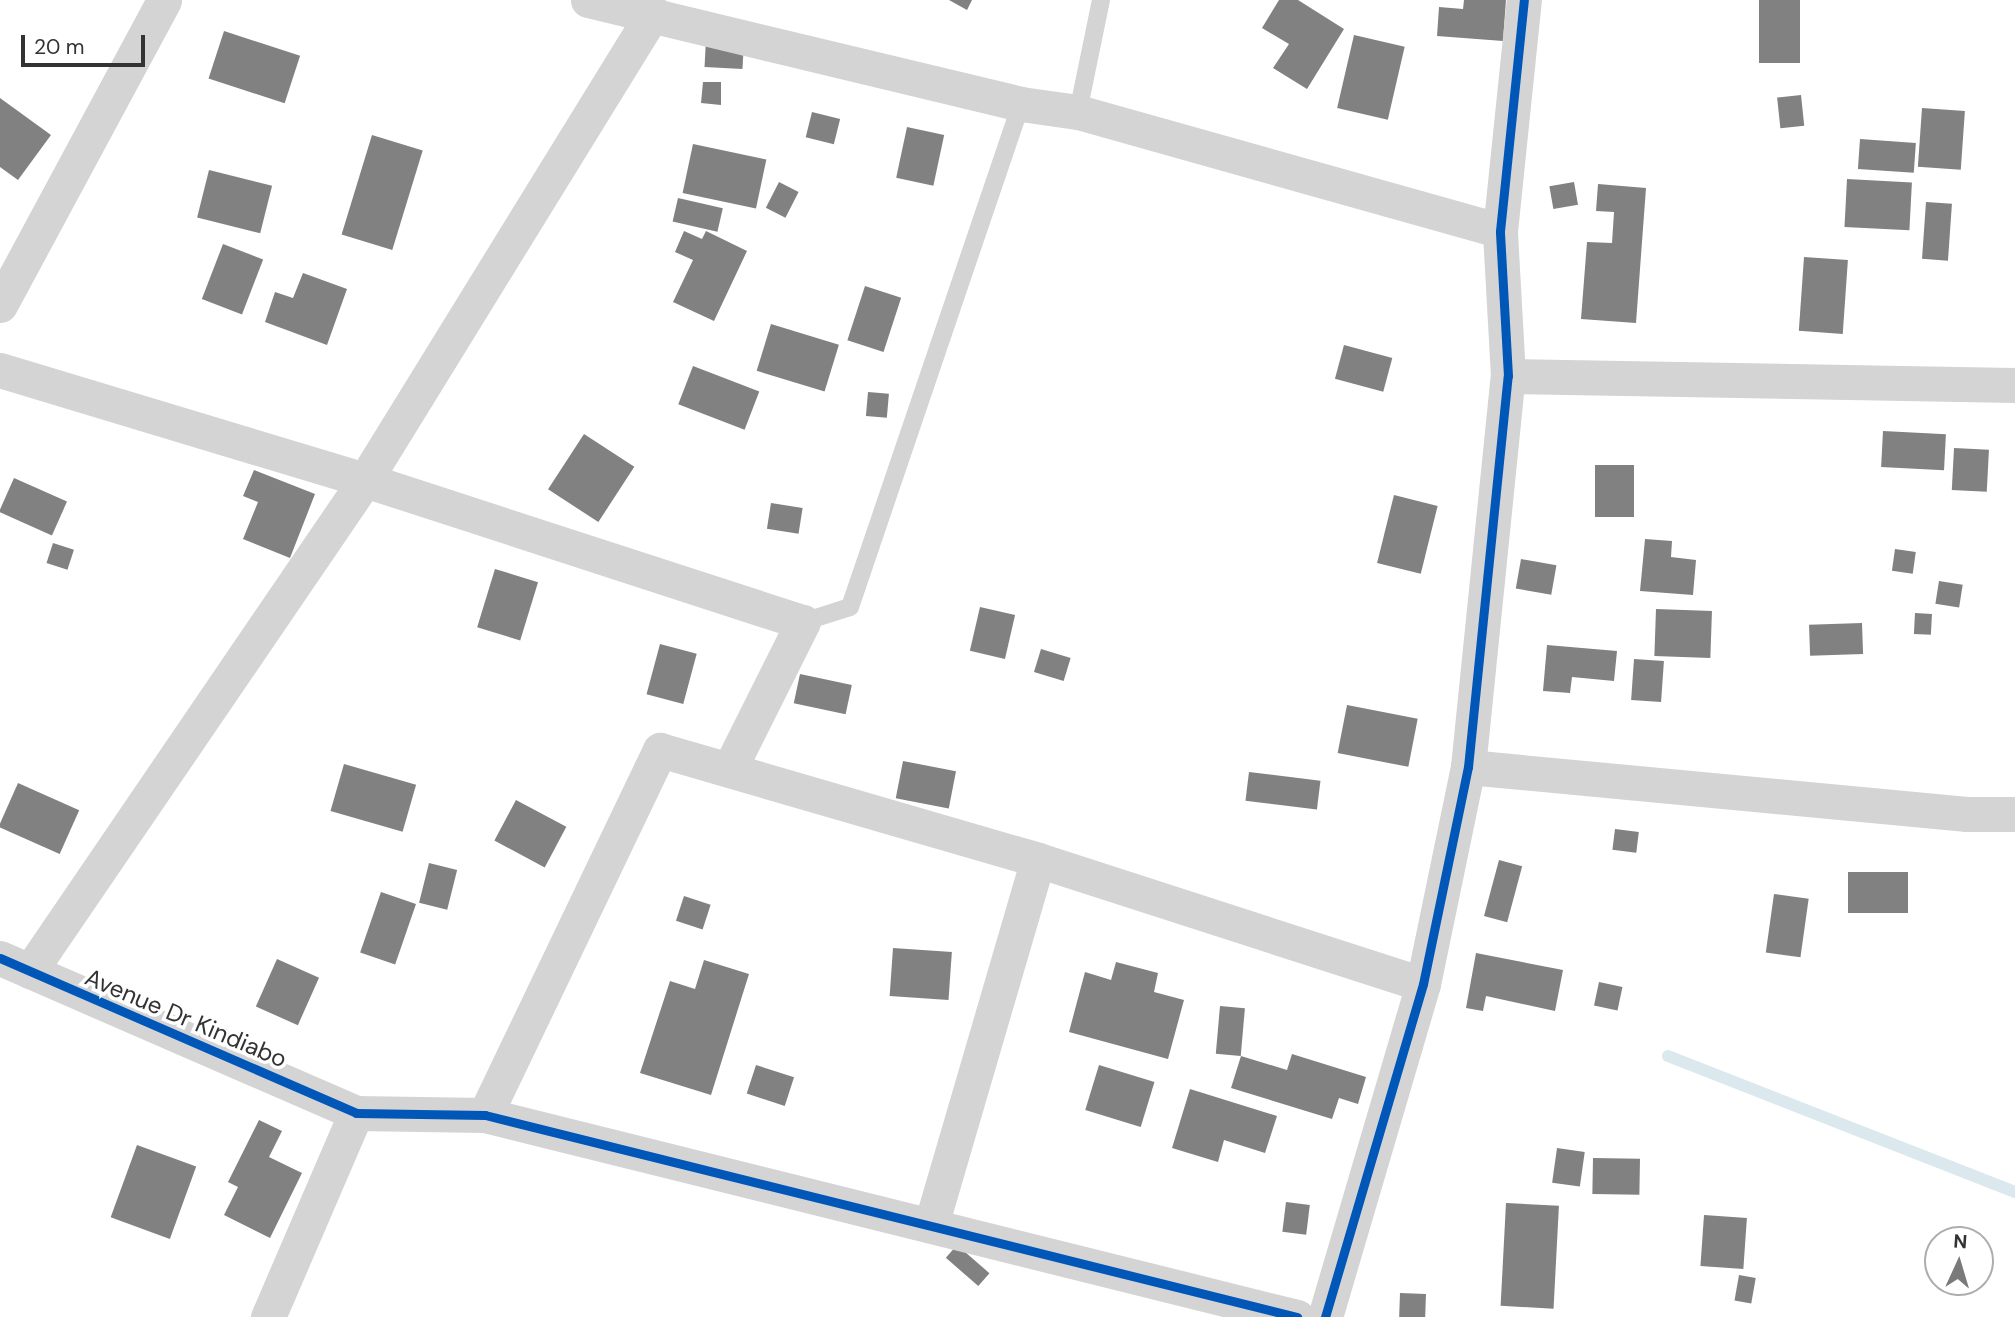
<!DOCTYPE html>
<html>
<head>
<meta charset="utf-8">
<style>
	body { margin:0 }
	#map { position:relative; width:2015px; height:1317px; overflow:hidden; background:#fff; font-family:"DM Sans",sans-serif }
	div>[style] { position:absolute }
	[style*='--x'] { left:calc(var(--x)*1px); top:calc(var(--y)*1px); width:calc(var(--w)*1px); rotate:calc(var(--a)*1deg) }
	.stream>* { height:12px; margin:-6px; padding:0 6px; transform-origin:6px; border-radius:6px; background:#dbe8ee }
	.building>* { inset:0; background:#818181; transform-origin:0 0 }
	.lane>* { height:18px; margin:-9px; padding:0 9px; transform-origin:9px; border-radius:9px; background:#d4d4d4 }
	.street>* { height:35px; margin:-17.5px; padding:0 17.5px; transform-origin:17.5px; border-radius:17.5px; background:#d4d4d4 }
	.cycleway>* { height:9px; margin:-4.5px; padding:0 4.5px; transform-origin:4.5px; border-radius:4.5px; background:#0057b8 }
	span { translate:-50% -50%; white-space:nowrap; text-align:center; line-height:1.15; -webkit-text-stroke:7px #fff; paint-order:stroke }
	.street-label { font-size:24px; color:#333 }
	.north { position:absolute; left:1924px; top:1226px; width:70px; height:70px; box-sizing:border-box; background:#fff; border:2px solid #adadad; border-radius:50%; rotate:4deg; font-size:19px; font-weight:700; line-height:28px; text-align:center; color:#333 }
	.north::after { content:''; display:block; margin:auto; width:24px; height:32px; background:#7a7a7a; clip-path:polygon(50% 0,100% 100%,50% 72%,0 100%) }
	.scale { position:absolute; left:21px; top:35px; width:124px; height:32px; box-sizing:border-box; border:4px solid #333; border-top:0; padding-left:9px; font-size:21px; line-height:24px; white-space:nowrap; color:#333; -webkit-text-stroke:5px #fff; paint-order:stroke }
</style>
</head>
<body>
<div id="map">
	<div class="stream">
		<div style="--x:1668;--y:1056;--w:373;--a:21.4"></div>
	</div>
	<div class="building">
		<div style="clip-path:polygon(949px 0,972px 0,967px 10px)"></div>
		<div style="clip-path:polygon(1279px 0,1298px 0,1344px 29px,1307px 89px,1273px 68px,1289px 44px,1262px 28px)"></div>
		<div style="clip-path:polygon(1464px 0,1506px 0,1503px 41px,1437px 36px,1439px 7px,1463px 9px)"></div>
		<div style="left:1759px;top:0;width:41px;height:63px"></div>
		<div style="left:224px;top:31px;width:80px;height:50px;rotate:18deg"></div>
		<div style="left:1354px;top:35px;width:52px;height:75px;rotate:13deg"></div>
		<div style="left:706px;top:39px;width:38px;height:28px;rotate:3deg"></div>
		<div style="clip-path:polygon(703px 82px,721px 82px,721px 105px,701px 103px)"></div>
		<div style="left:1801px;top:95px;width:31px;height:24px;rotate:84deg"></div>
		<div style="clip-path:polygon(0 98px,51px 135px,18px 180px,0 167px)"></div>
		<div style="left:1922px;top:108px;width:43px;height:59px;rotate:4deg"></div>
		<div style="left:812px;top:112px;width:29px;height:26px;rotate:14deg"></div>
		<div style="left:907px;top:127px;width:38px;height:52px;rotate:12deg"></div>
		<div style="left:372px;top:135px;width:53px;height:104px;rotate:17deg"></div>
		<div style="left:1860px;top:139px;width:56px;height:30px;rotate:4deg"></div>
		<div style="left:693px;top:144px;width:75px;height:50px;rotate:12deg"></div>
		<div style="left:209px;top:170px;width:65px;height:49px;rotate:14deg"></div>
		<div style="left:1847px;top:179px;width:65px;height:48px;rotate:3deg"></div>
		<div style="left:779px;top:182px;width:22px;height:29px;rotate:27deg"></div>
		<div style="left:1574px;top:182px;width:23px;height:25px;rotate:80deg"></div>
		<div style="clip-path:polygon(1598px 184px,1646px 188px,1636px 323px,1581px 319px,1587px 242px,1612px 243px,1614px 212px,1596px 211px)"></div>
		<div style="left:678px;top:198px;width:46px;height:24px;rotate:13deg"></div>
		<div style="left:1926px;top:202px;width:26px;height:57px;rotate:4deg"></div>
		<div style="clip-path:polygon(684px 231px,702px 239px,706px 231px,747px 251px,714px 321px,673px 302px,693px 260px,675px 252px)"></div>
		<div style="left:223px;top:244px;width:43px;height:59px;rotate:21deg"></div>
		<div style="left:1804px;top:257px;width:44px;height:74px;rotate:4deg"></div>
		<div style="clip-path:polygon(303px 273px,347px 289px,327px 345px,265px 322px,275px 292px,293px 298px)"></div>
		<div style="left:865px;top:286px;width:38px;height:57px;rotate:18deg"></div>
		<div style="left:771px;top:324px;width:71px;height:49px;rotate:17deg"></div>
		<div style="left:1344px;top:345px;width:50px;height:35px;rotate:15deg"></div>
		<div style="left:693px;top:366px;width:71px;height:41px;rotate:21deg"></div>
		<div style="left:868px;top:392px;width:21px;height:24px;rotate:5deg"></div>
		<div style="left:1883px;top:431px;width:63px;height:36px;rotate:3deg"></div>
		<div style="left:584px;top:434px;width:60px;height:66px;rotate:33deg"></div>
		<div style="left:1954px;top:448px;width:35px;height:42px;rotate:3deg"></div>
		<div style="left:1595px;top:465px;width:39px;height:52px"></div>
		<div style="clip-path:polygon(254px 470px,315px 494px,290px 558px,243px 539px,258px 502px,243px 496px)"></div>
		<div style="left:14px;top:478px;width:58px;height:37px;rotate:24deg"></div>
		<div style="left:1394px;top:495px;width:45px;height:70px;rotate:14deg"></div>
		<div style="left:771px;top:503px;width:32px;height:26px;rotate:9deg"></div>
		<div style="clip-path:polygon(1645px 539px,1672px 541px,1671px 557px,1696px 560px,1693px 595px,1640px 591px)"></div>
		<div style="left:53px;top:543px;width:22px;height:21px;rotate:18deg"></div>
		<div style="left:1895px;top:549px;width:21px;height:22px;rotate:8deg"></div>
		<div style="left:1521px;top:559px;width:36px;height:30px;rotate:10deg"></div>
		<div style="left:495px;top:569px;width:45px;height:61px;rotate:17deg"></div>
		<div style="left:1939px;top:581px;width:24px;height:23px;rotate:9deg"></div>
		<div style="left:980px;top:607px;width:36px;height:45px;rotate:13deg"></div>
		<div style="left:1656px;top:609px;width:56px;height:47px;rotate:2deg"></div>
		<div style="left:1915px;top:613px;width:17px;height:21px;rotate:3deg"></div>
		<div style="left:1862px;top:623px;width:31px;height:53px;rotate:88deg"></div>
		<div style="left:660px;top:644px;width:38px;height:52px;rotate:15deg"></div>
		<div style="clip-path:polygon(1547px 645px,1617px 651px,1614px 681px,1572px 677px,1570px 693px,1543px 691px)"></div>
		<div style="left:1041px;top:649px;width:31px;height:24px;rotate:17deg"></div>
		<div style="left:1634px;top:659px;width:30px;height:41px;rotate:4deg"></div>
		<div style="left:800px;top:674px;width:53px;height:30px;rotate:12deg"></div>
		<div style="left:1347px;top:705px;width:72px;height:49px;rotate:11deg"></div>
		<div style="left:903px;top:761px;width:54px;height:38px;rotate:11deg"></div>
		<div style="left:344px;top:764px;width:75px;height:49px;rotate:16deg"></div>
		<div style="left:1249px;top:772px;width:72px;height:29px;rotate:7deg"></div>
		<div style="left:18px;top:783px;width:67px;height:48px;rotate:24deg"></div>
		<div style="left:516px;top:800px;width:57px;height:46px;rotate:28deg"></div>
		<div style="left:1615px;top:829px;width:24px;height:21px;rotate:7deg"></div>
		<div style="left:1499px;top:860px;width:24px;height:58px;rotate:15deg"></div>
		<div style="left:429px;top:863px;width:29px;height:41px;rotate:14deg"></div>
		<div style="left:1848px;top:872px;width:60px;height:41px"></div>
		<div style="left:381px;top:892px;width:37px;height:64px;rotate:19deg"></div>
		<div style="left:1774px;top:894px;width:35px;height:59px;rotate:8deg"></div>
		<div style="left:684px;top:896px;width:28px;height:26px;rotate:18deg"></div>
		<div style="left:893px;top:948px;width:59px;height:48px;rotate:4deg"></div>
		<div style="clip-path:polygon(1476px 953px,1563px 970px,1555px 1011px,1486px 996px,1483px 1011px,1466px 1008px)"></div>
		<div style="left:277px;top:959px;width:46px;height:52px;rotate:24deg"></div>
		<div style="clip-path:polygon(704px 960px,749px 974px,711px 1095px,640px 1073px,670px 981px,695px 989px)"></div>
		<div style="clip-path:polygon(1116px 962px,1158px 973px,1154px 992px,1184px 1000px,1168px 1059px,1069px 1032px,1085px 972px,1111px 980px)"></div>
		<div style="left:1599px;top:982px;width:24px;height:24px;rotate:12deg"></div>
		<div style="left:1220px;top:1006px;width:25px;height:48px;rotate:5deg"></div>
		<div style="clip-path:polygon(1292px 1054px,1366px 1077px,1358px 1104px,1339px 1098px,1332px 1119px,1231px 1088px,1241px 1056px,1287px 1070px)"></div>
		<div style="left:756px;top:1065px;width:40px;height:30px;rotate:18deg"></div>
		<div style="left:1099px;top:1065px;width:58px;height:47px;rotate:17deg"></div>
		<div style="clip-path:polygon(1190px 1089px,1277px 1116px,1265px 1153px,1224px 1140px,1218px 1162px,1172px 1148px)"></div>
		<div style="clip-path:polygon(259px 1120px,282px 1131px,269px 1157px,302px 1173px,270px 1238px,224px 1215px,238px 1187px,228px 1182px)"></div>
		<div style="left:137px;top:1145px;width:63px;height:77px;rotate:20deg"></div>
		<div style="left:1557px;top:1148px;width:28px;height:35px;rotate:8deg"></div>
		<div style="left:1593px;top:1158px;width:47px;height:36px;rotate:1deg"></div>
		<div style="left:1286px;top:1202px;width:24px;height:30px;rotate:7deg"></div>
		<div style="left:1506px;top:1203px;width:53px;height:103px;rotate:3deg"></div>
		<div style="left:1704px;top:1215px;width:43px;height:51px;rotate:4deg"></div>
		<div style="left:957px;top:1245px;width:43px;height:17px;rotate:41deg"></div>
		<div style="left:1739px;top:1275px;width:17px;height:26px;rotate:10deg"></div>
		<div style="left:1400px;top:1293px;width:26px;height:24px;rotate:2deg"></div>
	</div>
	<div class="lane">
		<div style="--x:1078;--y:112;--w:114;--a:-78.4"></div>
		<div style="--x:803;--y:622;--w:49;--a:-17.7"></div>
		<div style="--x:850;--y:607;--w:531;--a:-71.22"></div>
	</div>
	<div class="street">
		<div style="--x:588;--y:0;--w:445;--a:13.5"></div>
		<div style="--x:1021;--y:104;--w:58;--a:8"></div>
		<div style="--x:1078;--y:112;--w:438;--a:15.7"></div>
		<div style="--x:0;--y:305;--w:346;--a:-61.7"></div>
		<div style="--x:0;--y:370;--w:381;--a:16.8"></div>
		<div style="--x:365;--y:480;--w:460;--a:18"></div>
		<div style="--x:803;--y:622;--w:165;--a:116.6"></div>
		<div style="--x:1508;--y:376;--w:507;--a:1.02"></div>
		<div style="--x:1468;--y:767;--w:501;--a:5.38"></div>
		<div style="--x:1967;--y:814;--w:48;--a:0"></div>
		<div style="--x:0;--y:958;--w:388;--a:23.5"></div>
		<div style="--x:356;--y:1113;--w:129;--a:0.9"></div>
		<div style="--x:485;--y:1115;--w:837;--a:13.97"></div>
		<div style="--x:30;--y:971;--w:594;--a:-55.7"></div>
		<div style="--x:365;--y:480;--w:549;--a:-58.34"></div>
		<div style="--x:485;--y:1115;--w:405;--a:-64.4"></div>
		<div style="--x:660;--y:750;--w:394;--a:16.2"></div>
		<div style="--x:1038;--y:860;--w:404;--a:17.9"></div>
		<div style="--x:931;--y:1225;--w:380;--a:-73.7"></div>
		<div style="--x:268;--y:1317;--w:222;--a:-66.7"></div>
		<div style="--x:1325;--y:1317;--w:347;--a:-73.6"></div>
		<div style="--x:1423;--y:984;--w:222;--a:-78.3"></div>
		<div style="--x:1468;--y:767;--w:393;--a:-84.2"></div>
		<div style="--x:1508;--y:376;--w:145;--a:-93.2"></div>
		<div style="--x:1500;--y:231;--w:232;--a:-84.1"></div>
	</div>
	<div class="cycleway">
		<div style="--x:0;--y:958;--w:388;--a:23.5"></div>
		<div style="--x:356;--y:1113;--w:129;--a:0.9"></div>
		<div style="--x:485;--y:1115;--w:837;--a:13.97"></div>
		<div style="--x:1325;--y:1317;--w:347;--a:-73.6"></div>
		<div style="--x:1423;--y:984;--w:222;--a:-78.3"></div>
		<div style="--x:1468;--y:767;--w:393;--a:-84.2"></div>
		<div style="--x:1508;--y:376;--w:145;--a:-93.2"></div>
		<div style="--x:1500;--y:231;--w:232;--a:-84.1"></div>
	</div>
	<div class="street-label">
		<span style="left:186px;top:1018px;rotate:23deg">Avenue Dr Kindiabo</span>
	</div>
	<div class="north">N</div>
	<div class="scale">20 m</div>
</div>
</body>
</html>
